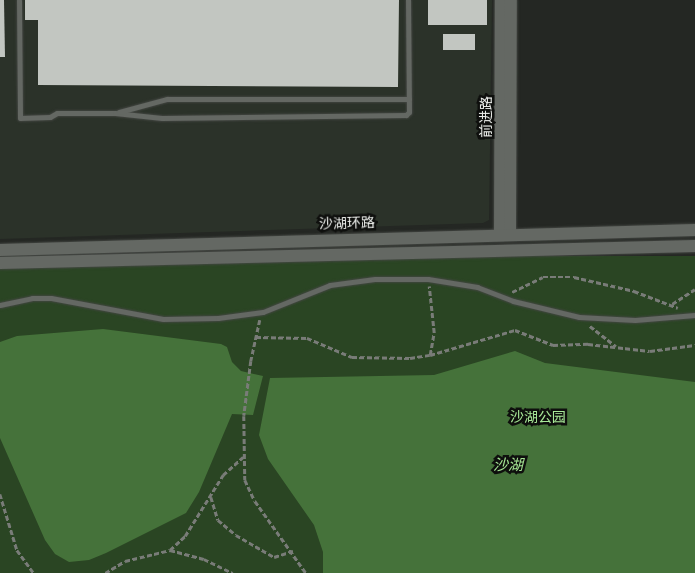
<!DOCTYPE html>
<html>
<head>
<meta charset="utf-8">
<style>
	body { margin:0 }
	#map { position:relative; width:695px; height:573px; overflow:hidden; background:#242723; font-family:Barlow,"Noto Sans SC",sans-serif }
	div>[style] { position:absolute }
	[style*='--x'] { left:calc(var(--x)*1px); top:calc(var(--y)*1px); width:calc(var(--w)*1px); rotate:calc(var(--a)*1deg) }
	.built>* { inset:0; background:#2b3229 }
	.green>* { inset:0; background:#2a4523; transform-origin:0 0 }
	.water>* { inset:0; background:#45723a }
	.building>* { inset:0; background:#c2c6c1; transform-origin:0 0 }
	.path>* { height:2.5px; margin-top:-1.25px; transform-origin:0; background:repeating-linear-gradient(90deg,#797c78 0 5px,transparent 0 7.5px) }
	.roads { filter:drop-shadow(0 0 1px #434642) drop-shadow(0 0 1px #434642) }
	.service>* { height:5px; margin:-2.5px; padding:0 2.5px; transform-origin:2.5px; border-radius:2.5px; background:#646863 }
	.tertiary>* { height:12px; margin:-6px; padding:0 6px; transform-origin:6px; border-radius:6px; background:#646863 }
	span { translate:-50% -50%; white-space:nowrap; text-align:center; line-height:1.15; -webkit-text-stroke:5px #0e0f0d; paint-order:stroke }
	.street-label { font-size:14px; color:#eef0ed }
	.park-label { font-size:14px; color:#a8e998 }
	.water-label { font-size:15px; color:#a4e493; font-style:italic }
</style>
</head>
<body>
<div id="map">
	<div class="built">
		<div style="clip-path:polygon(0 0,492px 0,489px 220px,483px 223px,0 239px)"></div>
	</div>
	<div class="green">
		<div style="left:695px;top:256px;width:317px;height:695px;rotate:90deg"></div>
	</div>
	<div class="water">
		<div style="clip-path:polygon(103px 329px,221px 344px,227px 347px,232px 362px,241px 371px,263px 376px,253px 415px,232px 414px,199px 492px,186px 513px,106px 553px,89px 560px,69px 562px,55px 554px,45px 540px,0 438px,0 342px,17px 336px)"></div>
		<div style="clip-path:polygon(515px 351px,545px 363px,695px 382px,695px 573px,323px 573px,323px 552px,314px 525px,268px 459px,259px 435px,270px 378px,434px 375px)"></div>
	</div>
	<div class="building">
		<div style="clip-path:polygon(0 0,4px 0,5px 57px,0 57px)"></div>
		<div style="clip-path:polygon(25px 0,399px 0,398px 87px,38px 85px,38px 20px,25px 20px)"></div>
		<div style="left:428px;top:0;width:59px;height:25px"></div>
		<div style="left:443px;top:34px;width:32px;height:16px"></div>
	</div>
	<div class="path">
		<div style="--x:512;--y:292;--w:34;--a:-26"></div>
		<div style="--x:543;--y:277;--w:31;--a:0"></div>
		<div style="--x:574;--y:277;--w:62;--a:13.1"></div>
		<div style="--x:634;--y:291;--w:47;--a:21.1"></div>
		<div style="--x:672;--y:304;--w:27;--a:-33"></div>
		<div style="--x:260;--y:320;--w:42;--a:102.4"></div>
		<div style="--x:251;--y:361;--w:55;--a:97.3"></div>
		<div style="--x:244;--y:416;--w:64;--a:89.1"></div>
		<div style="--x:245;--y:480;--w:23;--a:65"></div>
		<div style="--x:255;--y:501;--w:88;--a:54.7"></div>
		<div style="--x:590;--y:326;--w:33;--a:38"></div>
		<div style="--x:256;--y:337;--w:51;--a:1.1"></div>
		<div style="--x:307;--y:338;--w:49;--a:22.9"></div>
		<div style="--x:352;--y:357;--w:58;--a:1"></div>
		<div style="--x:410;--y:358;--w:20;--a:-9"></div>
		<div style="--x:430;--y:355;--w:22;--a:-80"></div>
		<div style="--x:434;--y:333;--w:47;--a:-96.1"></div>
		<div style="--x:430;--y:355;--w:89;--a:-16.4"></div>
		<div style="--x:515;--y:330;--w:41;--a:21.5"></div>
		<div style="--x:553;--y:345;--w:35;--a:-2"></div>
		<div style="--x:588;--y:344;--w:62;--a:6.4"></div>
		<div style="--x:650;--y:351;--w:45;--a:-7.6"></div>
		<div style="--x:0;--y:494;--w:59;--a:73.1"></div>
		<div style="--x:17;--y:550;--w:29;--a:54"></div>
		<div style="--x:211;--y:497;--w:24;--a:73"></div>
		<div style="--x:218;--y:520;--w:23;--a:40"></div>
		<div style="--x:236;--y:535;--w:44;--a:30.1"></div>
		<div style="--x:274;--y:557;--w:20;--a:-18"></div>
		<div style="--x:170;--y:550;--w:21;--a:-43"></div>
		<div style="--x:185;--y:536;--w:72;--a:-58.1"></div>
		<div style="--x:223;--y:475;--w:27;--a:-42"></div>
		<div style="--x:105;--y:573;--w:23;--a:-31"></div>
		<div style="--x:125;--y:561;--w:46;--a:-13.7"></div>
		<div style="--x:170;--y:550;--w:35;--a:15"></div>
		<div style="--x:204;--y:559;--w:32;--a:26"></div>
	</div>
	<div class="roads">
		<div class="service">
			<div style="--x:19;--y:0;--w:118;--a:89.5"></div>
			<div style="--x:20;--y:118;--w:30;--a:-2"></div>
			<div style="--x:50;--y:117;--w:8;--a:-30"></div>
			<div style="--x:57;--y:113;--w:58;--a:0"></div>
			<div style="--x:115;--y:113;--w:47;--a:6.1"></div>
			<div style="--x:162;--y:118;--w:244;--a:-0.7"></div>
			<div style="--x:406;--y:115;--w:4;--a:-45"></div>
			<div style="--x:409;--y:112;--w:112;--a:-90.5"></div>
			<div style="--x:119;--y:112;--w:50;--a:-15.2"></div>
			<div style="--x:167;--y:99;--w:242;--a:0"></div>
			<div style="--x:0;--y:305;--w:33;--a:-12"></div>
			<div style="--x:32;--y:298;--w:19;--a:0"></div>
			<div style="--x:51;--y:298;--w:114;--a:10.6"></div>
			<div style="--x:163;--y:319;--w:55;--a:-1"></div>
			<div style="--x:218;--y:318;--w:45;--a:-7.6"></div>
			<div style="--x:263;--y:312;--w:72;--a:-21.9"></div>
			<div style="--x:330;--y:285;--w:45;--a:-7.6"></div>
			<div style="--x:375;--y:279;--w:53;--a:0"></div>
			<div style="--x:428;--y:279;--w:50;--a:9.3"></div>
			<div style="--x:477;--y:287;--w:39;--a:21"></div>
			<div style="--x:513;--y:301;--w:68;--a:13.6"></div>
			<div style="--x:579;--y:317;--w:56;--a:3.1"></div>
			<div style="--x:635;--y:320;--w:60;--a:-4.8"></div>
		</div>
		<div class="tertiary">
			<div style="--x:500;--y:234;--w:234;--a:-89.8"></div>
			<div style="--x:510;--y:234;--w:234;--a:-89.8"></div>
			<div style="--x:0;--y:250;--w:695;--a:-1.65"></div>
			<div style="--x:0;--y:263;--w:695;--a:-1.4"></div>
		</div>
	</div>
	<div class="street-label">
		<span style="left:486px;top:117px;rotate:-90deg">前进路</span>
		<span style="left:347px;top:223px;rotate:-2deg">沙湖环路</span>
	</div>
	<div class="park-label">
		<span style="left:538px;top:417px">沙湖公园</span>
	</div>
	<div class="water-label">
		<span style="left:508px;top:465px">沙湖</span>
	</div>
</div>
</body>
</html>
